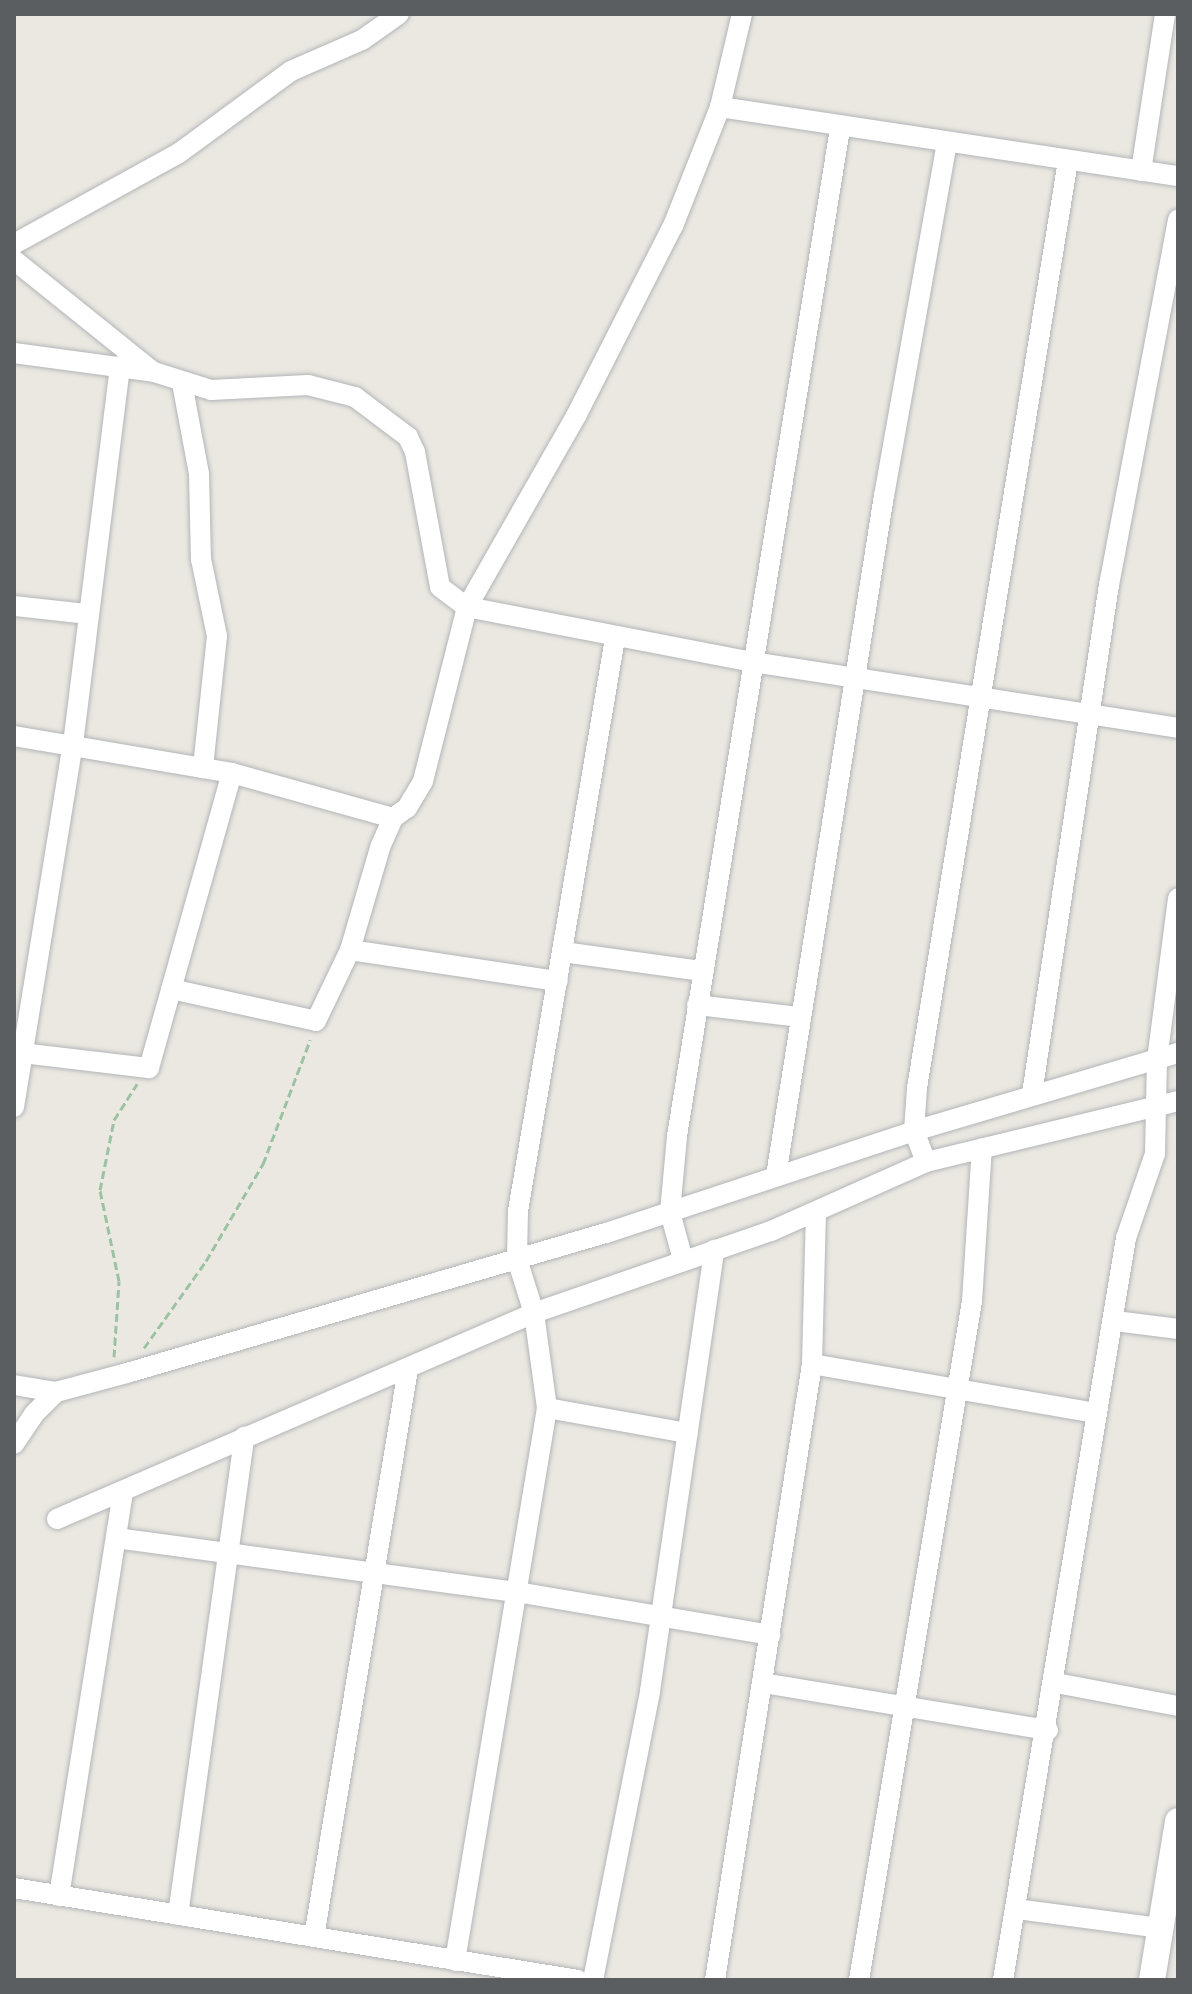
<!DOCTYPE html>
<html>
<head>
<meta charset="utf-8">
<style>
	body { margin:0 }
	#map { position:relative; width:1192px; height:1994px; overflow:hidden; background:#ebe8e1; font-family:Overpass,sans-serif }
	div>[style] { position:absolute }
	[style*='--x'] { left:calc(var(--x)*1px); top:calc(var(--y)*1px); width:calc(var(--w)*1px); rotate:calc(var(--a)*1deg) }
	.path>* { height:3px; margin-top:-1.5px; transform-origin:0; background:repeating-linear-gradient(90deg,#9bc3a1 0 8px,transparent 0 12px) }
	.roads { filter:drop-shadow(0 0 2px #b2b5b8) drop-shadow(0 0 2px #b2b5b8) }
	.minor>* { height:20px; margin:-10px; padding:0 10px; transform-origin:10px; border-radius:10px; background:#fff }
	.tertiary>* { height:26px; margin:-13px; padding:0 13px; transform-origin:13px; border-radius:13px; background:#fff }
	span { translate:-50% -50%; white-space:nowrap; text-align:center; line-height:1.15; -webkit-text-stroke:6px #fff; paint-order:stroke }
	.frame { position:absolute; inset:0; border:16px solid #5a5e61; pointer-events:none }
</style>
</head>
<body>
<div id="map">
	<div class="path">
		<div style="--x:144;--y:1348;--w:107;--a:-54.5"></div>
		<div style="--x:206;--y:1261;--w:113;--a:-59.6"></div>
		<div style="--x:263;--y:1164;--w:133;--a:-69.2"></div>
		<div style="--x:114;--y:1357;--w:76;--a:-86.2"></div>
		<div style="--x:119;--y:1281;--w:93;--a:-101.8"></div>
		<div style="--x:100;--y:1190;--w:71;--a:-78.7"></div>
		<div style="--x:114;--y:1120;--w:43;--a:-57.4"></div>
	</div>
	<div class="roads">
		<div class="minor">
			<div style="--x:720;--y:107;--w:463;--a:8.6"></div>
			<div style="--x:1141;--y:171;--w:159;--a:-81.3"></div>
			<div style="--x:14;--y:244;--w:188;--a:-28.9"></div>
			<div style="--x:179;--y:153;--w:139;--a:-36.2"></div>
			<div style="--x:291;--y:71;--w:77;--a:-23.6"></div>
			<div style="--x:362;--y:40;--w:45;--a:-35.1"></div>
			<div style="--x:14;--y:260;--w:176;--a:38.8"></div>
			<div style="--x:14;--y:353;--w:141;--a:7.7"></div>
			<div style="--x:154;--y:372;--w:60;--a:17.5"></div>
			<div style="--x:211;--y:390;--w:97;--a:-3"></div>
			<div style="--x:308;--y:385;--w:49;--a:14.3"></div>
			<div style="--x:355;--y:397;--w:66;--a:37"></div>
			<div style="--x:408;--y:437;--w:17;--a:65"></div>
			<div style="--x:415;--y:452;--w:137;--a:79.5"></div>
			<div style="--x:440;--y:587;--w:34;--a:37"></div>
			<div style="--x:467;--y:607;--w:290;--a:10.9"></div>
			<div style="--x:752;--y:662;--w:431;--a:8.8"></div>
			<div style="--x:182;--y:383;--w:93;--a:79.4"></div>
			<div style="--x:199;--y:474;--w:85;--a:88.7"></div>
			<div style="--x:201;--y:559;--w:79;--a:78.3"></div>
			<div style="--x:217;--y:636;--w:133;--a:96.1"></div>
			<div style="--x:14;--y:606;--w:74;--a:6.2"></div>
			<div style="--x:14;--y:736;--w:221;--a:9.6"></div>
			<div style="--x:232;--y:773;--w:167;--a:15.6"></div>
			<div style="--x:350;--y:950;--w:210;--a:8.5"></div>
			<div style="--x:563;--y:952;--w:139;--a:7.8"></div>
			<div style="--x:171;--y:989;--w:148;--a:12.4"></div>
			<div style="--x:316;--y:1021;--w:79;--a:-64.4"></div>
			<div style="--x:350;--y:950;--w:109;--a:-73.6"></div>
			<div style="--x:381;--y:845;--w:30;--a:-66"></div>
			<div style="--x:393;--y:818;--w:17;--a:-36"></div>
			<div style="--x:407;--y:808;--w:31;--a:-59"></div>
			<div style="--x:423;--y:781;--w:179;--a:-75.8"></div>
			<div style="--x:467;--y:607;--w:220;--a:-60.3"></div>
			<div style="--x:576;--y:416;--w:213;--a:-63"></div>
			<div style="--x:673;--y:226;--w:128;--a:-68.4"></div>
			<div style="--x:720;--y:107;--w:96;--a:-76.7"></div>
			<div style="--x:697;--y:1005;--w:103;--a:6.7"></div>
			<div style="--x:14;--y:1052;--w:136;--a:6.8"></div>
			<div style="--x:149;--y:1068;--w:306;--a:-74.3"></div>
			<div style="--x:1032;--y:1094;--w:515;--a:-81.4"></div>
			<div style="--x:1109;--y:585;--w:372;--a:-79.3"></div>
			<div style="--x:14;--y:1107;--w:368;--a:-80.8"></div>
			<div style="--x:73;--y:744;--w:381;--a:-82.9"></div>
			<div style="--x:926;--y:1162;--w:33;--a:-111"></div>
			<div style="--x:914;--y:1131;--w:43;--a:-86"></div>
			<div style="--x:917;--y:1088;--w:939;--a:-80.75"></div>
			<div style="--x:776;--y:1176;--w:689;--a:-80.98"></div>
			<div style="--x:884;--y:496;--w:359;--a:-79.9"></div>
			<div style="--x:683;--y:1260;--w:50;--a:-105.2"></div>
			<div style="--x:670;--y:1212;--w:76;--a:-84.7"></div>
			<div style="--x:677;--y:1136;--w:1021;--a:-80.81"></div>
			<div style="--x:1115;--y:1321;--w:64;--a:7.2"></div>
			<div style="--x:812;--y:1364;--w:289;--a:9.8"></div>
			<div style="--x:14;--y:1385;--w:43;--a:9.5"></div>
			<div style="--x:56;--y:1392;--w:73;--a:-15"></div>
			<div style="--x:127;--y:1373;--w:499;--a:-16.3"></div>
			<div style="--x:606;--y:1233;--w:324;--a:-18.3"></div>
			<div style="--x:914;--y:1131;--w:275;--a:-16.5"></div>
			<div style="--x:547;--y:1408;--w:143;--a:10.1"></div>
			<div style="--x:14;--y:1444;--w:36;--a:-56"></div>
			<div style="--x:34;--y:1414;--w:31;--a:-45"></div>
			<div style="--x:57;--y:1519;--w:520;--a:-23.36"></div>
			<div style="--x:534;--y:1313;--w:251;--a:-19.1"></div>
			<div style="--x:771;--y:1231;--w:170;--a:-24"></div>
			<div style="--x:926;--y:1162;--w:259;--a:-13.6"></div>
			<div style="--x:116;--y:1538;--w:405;--a:7.7"></div>
			<div style="--x:517;--y:1592;--w:257;--a:9.6"></div>
			<div style="--x:763;--y:1683;--w:289;--a:9.4"></div>
			<div style="--x:1056;--y:1683;--w:124;--a:10.7"></div>
			<div style="--x:14;--y:1888;--w:571;--a:9.26"></div>
			<div style="--x:59;--y:1896;--w:407;--a:-81"></div>
			<div style="--x:1016;--y:1909;--w:146;--a:7.5"></div>
			<div style="--x:178;--y:1915;--w:483;--a:-82.1"></div>
			<div style="--x:314;--y:1937;--w:576;--a:-80.6"></div>
			<div style="--x:455;--y:1961;--w:561;--a:-80.55"></div>
			<div style="--x:547;--y:1408;--w:96;--a:-97.8"></div>
			<div style="--x:534;--y:1313;--w:57;--a:-107.5"></div>
			<div style="--x:517;--y:1259;--w:48;--a:-88.8"></div>
			<div style="--x:518;--y:1211;--w:581;--a:-80.39"></div>
			<div style="--x:593;--y:1980;--w:295;--a:-78.8"></div>
			<div style="--x:650;--y:1691;--w:446;--a:-81.7"></div>
			<div style="--x:715;--y:1980;--w:624;--a:-81.05"></div>
			<div style="--x:812;--y:1364;--w:151;--a:-88.5"></div>
			<div style="--x:859;--y:1980;--w:688;--a:-80.55"></div>
			<div style="--x:972;--y:1301;--w:153;--a:-86.3"></div>
			<div style="--x:1003;--y:1980;--w:752;--a:-80.59"></div>
			<div style="--x:1126;--y:1238;--w:89;--a:-71"></div>
			<div style="--x:1155;--y:1154;--w:94;--a:-88.8"></div>
			<div style="--x:1157;--y:1060;--w:163;--a:-82.6"></div>
		</div>
		<div class="tertiary">
			<div style="--x:1152;--y:1980;--w:161;--a:-80.7"></div>
		</div>
	</div>
	<div class="frame"></div>
</div>
</body>
</html>
